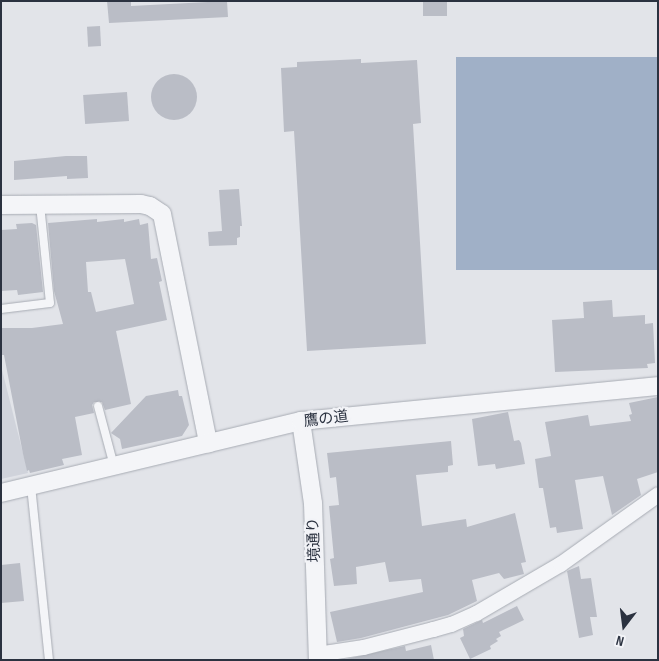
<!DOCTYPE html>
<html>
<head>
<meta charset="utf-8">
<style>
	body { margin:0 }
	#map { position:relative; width:659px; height:661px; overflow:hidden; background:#e2e4e9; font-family:"Sofia Sans Condensed","Noto Sans JP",sans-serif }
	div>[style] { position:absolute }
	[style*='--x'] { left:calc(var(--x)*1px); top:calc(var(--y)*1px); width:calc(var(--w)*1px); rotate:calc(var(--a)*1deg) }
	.built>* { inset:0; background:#d0d3db }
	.water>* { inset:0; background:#a0b0c7; transform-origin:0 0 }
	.building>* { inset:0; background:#babdc6; transform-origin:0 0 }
	.round { border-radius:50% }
	.roads { filter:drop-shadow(0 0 1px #a7abb3) drop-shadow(0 0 1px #a7abb3) }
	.service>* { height:8px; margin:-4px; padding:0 4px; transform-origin:4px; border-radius:4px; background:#f4f5f8 }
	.minor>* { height:15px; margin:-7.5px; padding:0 7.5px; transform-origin:7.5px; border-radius:7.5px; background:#f4f5f8 }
	.tertiary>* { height:18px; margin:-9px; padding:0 9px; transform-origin:9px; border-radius:9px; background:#f4f5f8 }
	span { translate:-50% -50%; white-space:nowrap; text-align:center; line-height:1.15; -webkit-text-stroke:4.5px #f2f3f7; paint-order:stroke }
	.street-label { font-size:15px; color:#2b3240 }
	.frame { position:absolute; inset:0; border:2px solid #2b3240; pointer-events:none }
	.north { position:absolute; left:599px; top:601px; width:50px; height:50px; -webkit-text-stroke:4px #f2f3f7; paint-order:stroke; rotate:195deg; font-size:14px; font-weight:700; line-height:20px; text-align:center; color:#2b3240 }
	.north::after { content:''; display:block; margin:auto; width:18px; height:22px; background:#2b3240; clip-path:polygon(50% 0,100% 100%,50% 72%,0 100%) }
</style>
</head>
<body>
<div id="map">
	<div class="built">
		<div style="clip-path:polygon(1px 366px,28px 473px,1px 479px)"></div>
	</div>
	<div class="water">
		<div style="left:658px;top:57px;width:213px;height:202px;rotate:90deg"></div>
	</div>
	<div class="building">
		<div style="clip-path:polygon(107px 1px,131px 1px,131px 6px,227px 1px,228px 17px,109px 23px)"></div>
		<div style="left:423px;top:1px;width:24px;height:15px"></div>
		<div style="left:100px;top:26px;width:20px;height:13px;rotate:87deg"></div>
		<div style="clip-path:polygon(361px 59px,361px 63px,417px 60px,421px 123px,413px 124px,426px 344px,307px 351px,294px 131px,284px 132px,281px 68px,297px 67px,297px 62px)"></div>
		<div class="round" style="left:151px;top:74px;width:46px;height:46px"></div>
		<div style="left:127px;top:92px;width:29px;height:44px;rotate:86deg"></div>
		<div style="clip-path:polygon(66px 156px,87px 156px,88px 178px,67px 179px,67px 176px,14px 180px,14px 161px)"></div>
		<div style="clip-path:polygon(239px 189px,242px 226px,240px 226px,240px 237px,237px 238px,237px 245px,209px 246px,208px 232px,222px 231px,219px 190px)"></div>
		<div style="clip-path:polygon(evenodd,97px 219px,97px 222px,124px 219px,124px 222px,139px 219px,140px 225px,148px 223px,151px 259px,157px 258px,162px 281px,159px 282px,167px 320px,116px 331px,131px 404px,105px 410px,102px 402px,94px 402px,92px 405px,94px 413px,75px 417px,82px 455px,62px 459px,64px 465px,30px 473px,29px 470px,27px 471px,23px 454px,4px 355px,1px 355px,1px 328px,32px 328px,63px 324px,54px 291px,48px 223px,97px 219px,125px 259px,134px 304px,96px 312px,91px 292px,88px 292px,86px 262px,125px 259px)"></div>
		<div style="clip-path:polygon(32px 223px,36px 225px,43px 292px,18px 295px,17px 290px,1px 291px,1px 230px,17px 229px,16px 224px)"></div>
		<div style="clip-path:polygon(612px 300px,613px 317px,645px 315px,645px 324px,653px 323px,655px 363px,647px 364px,648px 368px,555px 372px,552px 320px,584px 318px,583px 302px)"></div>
		<div style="clip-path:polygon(178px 390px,179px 396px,182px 396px,189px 425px,182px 436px,122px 449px,120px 439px,111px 433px,146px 396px)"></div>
		<div style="clip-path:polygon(658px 397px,658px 472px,637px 479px,641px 495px,612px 515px,603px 476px,575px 480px,583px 529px,557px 533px,556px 527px,550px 528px,543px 488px,539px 488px,535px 459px,551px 456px,545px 422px,588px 415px,590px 426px,631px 421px,629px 415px,632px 414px,629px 403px)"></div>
		<div style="clip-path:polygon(508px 412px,514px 441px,519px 440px,521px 443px,525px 464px,496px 469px,495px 464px,478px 466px,472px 419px)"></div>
		<div style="clip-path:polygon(451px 441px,453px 465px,448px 466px,448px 472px,416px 475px,422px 526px,466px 519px,467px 527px,515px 513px,526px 562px,521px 563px,524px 574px,504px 579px,499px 573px,472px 580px,477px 601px,448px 615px,361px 638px,337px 642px,330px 612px,423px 592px,421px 579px,389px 582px,385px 562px,356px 567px,357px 584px,334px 586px,330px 559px,334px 558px,329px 506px,339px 505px,336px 477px,330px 478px,327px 453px)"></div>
		<div style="clip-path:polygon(20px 563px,24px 601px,1px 603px,1px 565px)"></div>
		<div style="clip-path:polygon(579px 566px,581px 579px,591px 578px,597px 617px,590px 617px,593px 635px,579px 638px,567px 571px)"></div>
		<div style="clip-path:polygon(517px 606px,524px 620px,499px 632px,501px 636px,496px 639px,498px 641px,490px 646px,491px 649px,470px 659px,460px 638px,464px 636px,463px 629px,482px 620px,483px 623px)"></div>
		<div style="clip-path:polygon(431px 645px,434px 660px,342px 660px,405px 646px,406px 651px)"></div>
	</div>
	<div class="roads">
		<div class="service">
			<div style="--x:1;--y:309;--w:49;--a:-7"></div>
			<div style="--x:50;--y:303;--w:99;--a:-95.8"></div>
			<div style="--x:98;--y:406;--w:62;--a:75.1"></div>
			<div style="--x:31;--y:486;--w:175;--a:84.1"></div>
		</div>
		<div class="minor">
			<div style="--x:317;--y:654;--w:47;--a:-8.7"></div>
			<div style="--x:363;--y:647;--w:72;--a:-14.4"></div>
			<div style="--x:433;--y:629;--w:19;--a:-16"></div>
			<div style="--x:451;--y:624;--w:27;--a:-24"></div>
			<div style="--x:476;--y:613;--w:97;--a:-30.3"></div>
			<div style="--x:560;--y:564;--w:120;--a:-35.5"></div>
		</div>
		<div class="tertiary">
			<div style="--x:1;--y:205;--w:140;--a:-0.4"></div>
			<div style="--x:141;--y:204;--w:9;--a:13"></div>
			<div style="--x:150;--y:206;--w:14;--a:34"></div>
			<div style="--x:162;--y:214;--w:234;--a:78.6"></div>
			<div style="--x:301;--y:421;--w:83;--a:81.7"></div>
			<div style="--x:313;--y:503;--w:157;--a:88.2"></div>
			<div style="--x:1;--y:493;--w:309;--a:-13.5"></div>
			<div style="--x:301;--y:421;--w:359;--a:-5.6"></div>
		</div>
	</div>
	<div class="street-label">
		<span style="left:326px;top:419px;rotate:-7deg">鷹の道</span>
		<span style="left:314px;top:540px;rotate:-92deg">境通り</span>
	</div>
	<div class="frame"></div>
	<div class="north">N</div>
</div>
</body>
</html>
